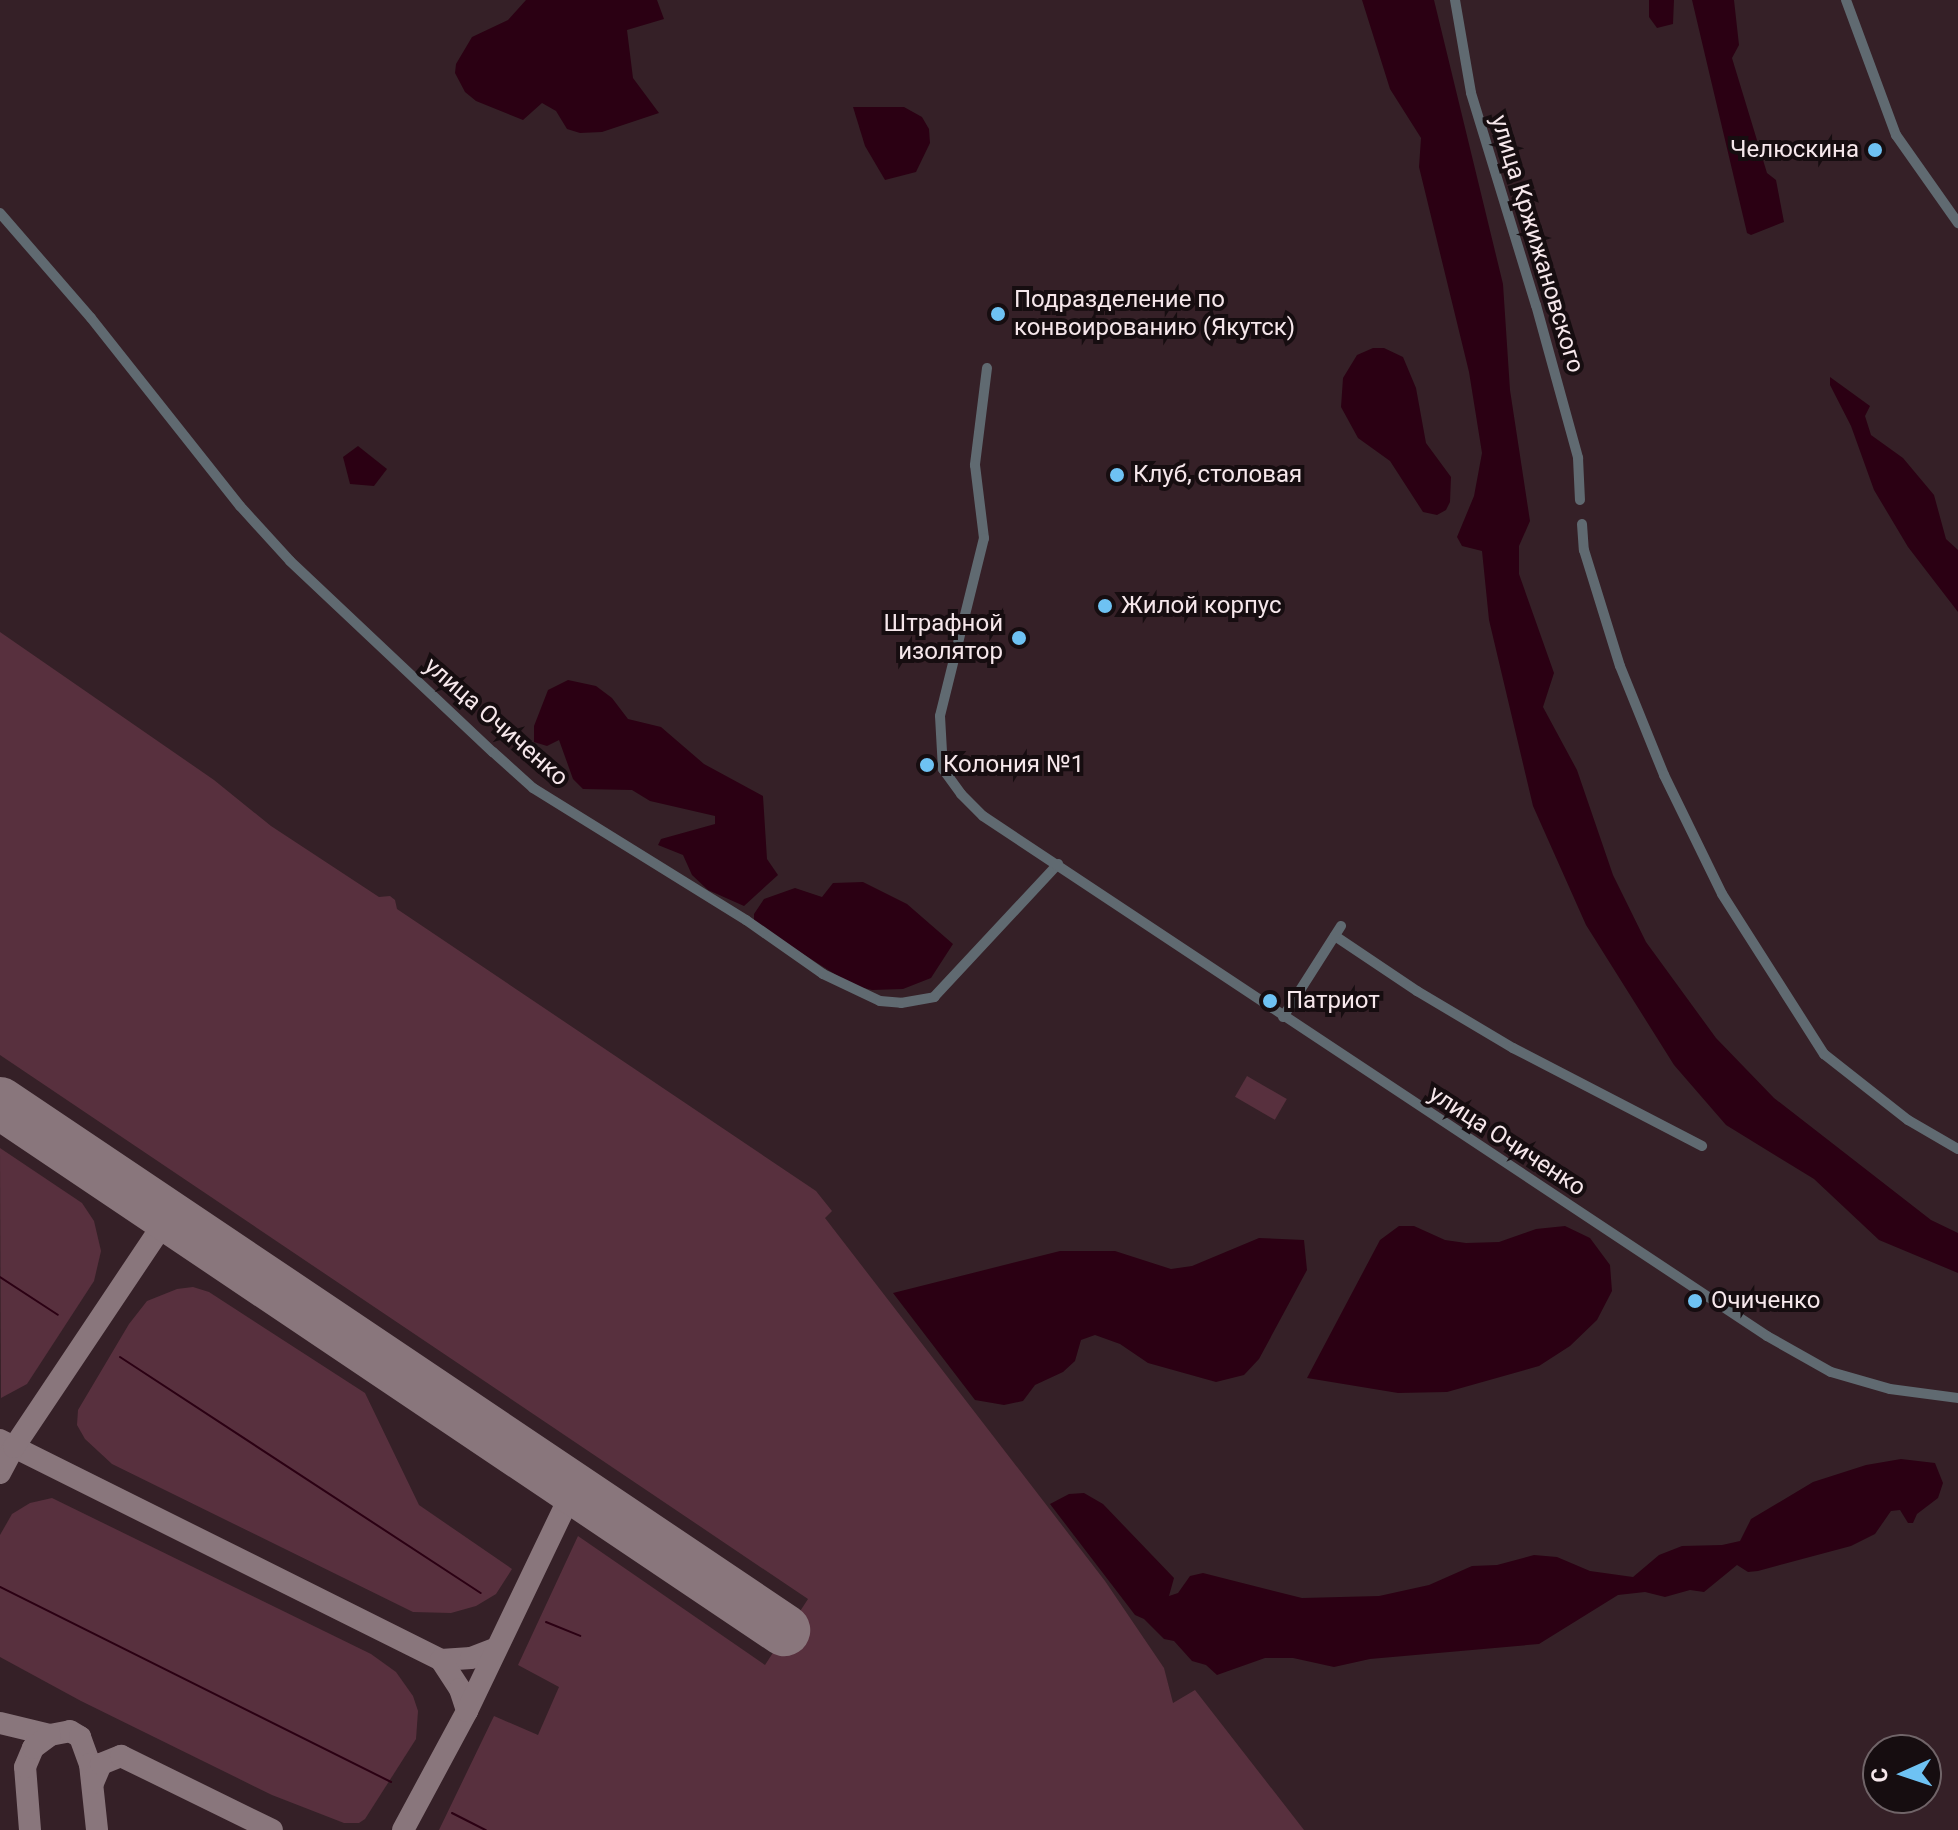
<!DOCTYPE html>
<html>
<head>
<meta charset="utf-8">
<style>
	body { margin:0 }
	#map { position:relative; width:1958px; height:1830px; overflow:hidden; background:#352027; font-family:Roboto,sans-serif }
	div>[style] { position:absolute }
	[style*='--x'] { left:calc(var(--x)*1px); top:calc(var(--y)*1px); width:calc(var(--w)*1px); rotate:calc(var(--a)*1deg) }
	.green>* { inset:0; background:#58303e; transform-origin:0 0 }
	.water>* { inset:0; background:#2b0013 }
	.stream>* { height:2px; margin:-1px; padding:0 1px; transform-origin:1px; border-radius:1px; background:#2b0013 }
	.taxiway>* { height:22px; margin:-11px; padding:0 11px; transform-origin:11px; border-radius:11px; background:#89767c }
	.runway>* { height:52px; margin:-26px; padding:0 26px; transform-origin:26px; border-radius:26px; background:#89767c }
	.minor>* { height:10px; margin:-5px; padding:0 5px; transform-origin:5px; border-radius:5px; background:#606a71 }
	.dots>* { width:22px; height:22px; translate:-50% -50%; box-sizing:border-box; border:4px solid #160d10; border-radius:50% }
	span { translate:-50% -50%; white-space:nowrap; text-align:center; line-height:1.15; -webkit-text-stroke:8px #160d10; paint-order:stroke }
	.poi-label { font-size:24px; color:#f6e7eb }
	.right { translate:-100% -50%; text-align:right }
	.left { translate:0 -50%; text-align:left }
	.street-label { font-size:24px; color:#f6e7eb }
	.north { position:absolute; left:1862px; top:1734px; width:80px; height:80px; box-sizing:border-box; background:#160d10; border:2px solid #706468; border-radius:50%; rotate:267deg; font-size:22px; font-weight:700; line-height:32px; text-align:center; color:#f6e7eb }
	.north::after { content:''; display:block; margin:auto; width:28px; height:36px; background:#6ec2f3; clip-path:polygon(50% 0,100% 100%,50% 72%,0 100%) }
</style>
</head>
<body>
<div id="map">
	<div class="green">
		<div style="clip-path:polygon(0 632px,214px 780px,271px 826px,379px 897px,390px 896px,395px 900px,397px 909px,816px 1191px,832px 1211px,825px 1218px,1105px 1581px,1164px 1668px,1173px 1703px,1195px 1690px,1304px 1830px,439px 1830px,494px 1716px,538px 1735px,559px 1687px,518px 1665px,578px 1536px,765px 1665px,808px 1599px,0 1055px)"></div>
		<div style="left:1247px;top:1076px;width:46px;height:24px;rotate:30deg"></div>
		<div style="clip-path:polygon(0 1148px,82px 1203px,94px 1221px,101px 1251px,94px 1281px,27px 1384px,1px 1398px)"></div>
		<div style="clip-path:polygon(193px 1287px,209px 1292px,365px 1393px,419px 1505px,512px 1569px,496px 1594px,476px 1606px,451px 1613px,413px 1612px,112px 1464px,85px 1439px,77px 1425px,78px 1410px,129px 1324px,147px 1301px,177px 1289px)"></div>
		<div style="clip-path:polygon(52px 1498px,371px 1654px,396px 1672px,413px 1696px,418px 1711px,416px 1739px,365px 1819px,359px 1823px,344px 1823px,272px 1795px,81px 1701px,0 1657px,0 1535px,12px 1514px,30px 1503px)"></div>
	</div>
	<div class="water">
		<div style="clip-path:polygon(526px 0,657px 0,664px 19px,627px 30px,633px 78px,659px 113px,602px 132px,580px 133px,567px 129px,556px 111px,542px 103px,523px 120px,476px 101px,465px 92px,455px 73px,456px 64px,472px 37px,508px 20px)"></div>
		<div style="clip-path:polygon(1362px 0,1434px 0,1503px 284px,1510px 390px,1530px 521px,1519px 546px,1519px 574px,1554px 673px,1543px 707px,1577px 770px,1613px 875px,1646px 942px,1716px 1038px,1774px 1098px,1931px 1220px,1958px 1233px,1958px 1273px,1879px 1240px,1814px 1179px,1726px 1125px,1674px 1065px,1586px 925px,1533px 806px,1489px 620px,1482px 551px,1462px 546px,1457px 537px,1474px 496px,1482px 453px,1469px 372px,1419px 167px,1421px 138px,1390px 89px)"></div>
		<div style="clip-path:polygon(1649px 0,1674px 0,1673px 24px,1657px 28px,1649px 17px)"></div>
		<div style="clip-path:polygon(1692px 0,1734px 0,1739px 45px,1732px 58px,1767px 173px,1776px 180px,1784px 222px,1751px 235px,1747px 233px)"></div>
		<div style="clip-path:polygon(853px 107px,904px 107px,922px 117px,929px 129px,930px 143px,916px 172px,885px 180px,865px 146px)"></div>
		<div style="clip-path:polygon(1373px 348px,1384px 348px,1403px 357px,1416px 388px,1426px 443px,1451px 477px,1450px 502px,1446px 510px,1437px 515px,1423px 512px,1390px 461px,1358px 438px,1341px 407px,1343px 378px,1357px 355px)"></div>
		<div style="clip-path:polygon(1830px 377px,1870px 406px,1865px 416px,1871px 435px,1903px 458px,1934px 495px,1946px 539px,1958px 550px,1958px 612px,1908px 547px,1874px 490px,1851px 426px,1830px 385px)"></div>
		<div style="clip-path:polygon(358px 446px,387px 469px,374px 486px,350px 484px,343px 457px)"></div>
		<div style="clip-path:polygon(568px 680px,596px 686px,612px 698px,628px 719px,661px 727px,704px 764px,763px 796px,767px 859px,778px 875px,744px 906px,708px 890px,692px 875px,683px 855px,658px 845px,661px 839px,715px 824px,715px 816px,650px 801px,632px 790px,583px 789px,573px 779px,559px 740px,547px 746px,534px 742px,534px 726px,548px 690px)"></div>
		<div style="clip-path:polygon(863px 882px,907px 904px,953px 944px,931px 978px,903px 989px,872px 990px,852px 985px,754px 923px,754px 914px,764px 899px,795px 888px,822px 897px,833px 883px)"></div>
		<div style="clip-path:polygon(1399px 1226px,1414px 1226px,1445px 1240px,1466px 1243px,1499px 1242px,1536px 1229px,1565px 1226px,1590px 1238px,1610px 1265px,1612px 1291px,1597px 1320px,1570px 1346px,1539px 1366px,1447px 1392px,1398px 1393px,1307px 1378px,1380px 1240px)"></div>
		<div style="clip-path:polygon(1259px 1238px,1304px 1240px,1307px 1270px,1259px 1359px,1244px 1375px,1216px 1382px,1148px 1363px,1120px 1344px,1095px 1335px,1081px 1340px,1075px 1361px,1063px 1372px,1035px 1385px,1023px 1401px,1004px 1405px,975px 1400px,893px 1293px,1060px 1251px,1115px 1251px,1171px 1269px,1192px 1266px)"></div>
		<div style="clip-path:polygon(1901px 1459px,1935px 1463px,1943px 1483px,1938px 1498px,1917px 1514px,1913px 1523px,1908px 1523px,1900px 1510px,1891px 1511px,1875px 1534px,1851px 1546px,1758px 1571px,1748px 1572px,1737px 1565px,1704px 1592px,1690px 1590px,1665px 1597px,1645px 1592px,1618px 1595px,1539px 1644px,1370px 1659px,1334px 1667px,1293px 1658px,1265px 1658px,1217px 1675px,1206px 1665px,1192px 1661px,1174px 1641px,1164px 1639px,1144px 1619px,1135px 1615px,1050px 1504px,1069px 1494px,1084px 1493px,1103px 1504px,1174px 1578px,1169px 1596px,1178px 1593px,1190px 1576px,1203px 1573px,1302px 1598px,1379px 1596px,1429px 1585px,1472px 1566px,1497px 1565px,1534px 1555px,1557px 1557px,1590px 1571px,1633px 1577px,1659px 1555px,1682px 1546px,1722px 1545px,1740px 1541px,1751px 1519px,1813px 1482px,1866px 1465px)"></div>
	</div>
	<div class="stream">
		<div style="--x:0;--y:1277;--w:69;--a:33.2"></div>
		<div style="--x:120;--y:1357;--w:431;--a:33.2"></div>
		<div style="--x:0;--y:1587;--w:437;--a:26.5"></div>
		<div style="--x:546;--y:1622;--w:37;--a:22"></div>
		<div style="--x:452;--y:1813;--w:38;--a:27"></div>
	</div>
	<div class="taxiway">
		<div style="--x:0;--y:1440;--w:493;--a:26.5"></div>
		<div style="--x:441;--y:1660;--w:30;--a:-4"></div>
		<div style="--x:471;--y:1658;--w:25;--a:-21"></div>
		<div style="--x:0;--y:1473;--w:30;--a:-62"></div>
		<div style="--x:14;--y:1447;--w:277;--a:-56.2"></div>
		<div style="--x:441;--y:1660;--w:35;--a:57"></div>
		<div style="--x:460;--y:1689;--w:23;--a:72"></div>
		<div style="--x:0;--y:1723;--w:51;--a:13.5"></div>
		<div style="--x:50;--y:1735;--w:20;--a:-11"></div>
		<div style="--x:70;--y:1731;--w:12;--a:31"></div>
		<div style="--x:80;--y:1737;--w:29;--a:70"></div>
		<div style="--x:90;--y:1764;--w:66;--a:83.9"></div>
		<div style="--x:93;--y:1783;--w:21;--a:-67"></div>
		<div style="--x:101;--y:1764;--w:22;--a:-22"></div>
		<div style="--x:121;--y:1756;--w:168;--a:26.1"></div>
		<div style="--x:30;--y:1830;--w:63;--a:-94.5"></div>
		<div style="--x:25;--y:1767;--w:21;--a:-67"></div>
		<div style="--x:33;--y:1748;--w:21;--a:-37"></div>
		<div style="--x:403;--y:1830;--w:135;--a:-61.7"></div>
		<div style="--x:467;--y:1711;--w:250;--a:-64.4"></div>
	</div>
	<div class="runway">
		<div style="--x:0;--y:1103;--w:945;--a:33.91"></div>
	</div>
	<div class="minor">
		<div style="--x:1455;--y:0;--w:94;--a:80.2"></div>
		<div style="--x:1471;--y:93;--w:222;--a:73"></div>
		<div style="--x:1536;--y:305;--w:159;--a:74.6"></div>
		<div style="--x:1578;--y:458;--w:42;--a:87.3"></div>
		<div style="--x:1846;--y:0;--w:144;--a:69.7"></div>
		<div style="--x:1896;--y:135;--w:108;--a:54.8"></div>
		<div style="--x:0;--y:213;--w:139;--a:49.1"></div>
		<div style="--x:91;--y:318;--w:240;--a:51.6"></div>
		<div style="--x:240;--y:506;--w:74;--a:47.7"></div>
		<div style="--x:290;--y:561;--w:279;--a:43.3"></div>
		<div style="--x:493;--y:752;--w:54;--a:42"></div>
		<div style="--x:533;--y:788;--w:251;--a:31.8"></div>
		<div style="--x:746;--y:920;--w:94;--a:35"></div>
		<div style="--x:823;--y:974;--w:63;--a:25.3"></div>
		<div style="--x:880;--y:1001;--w:21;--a:5"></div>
		<div style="--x:901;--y:1003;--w:34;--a:-10"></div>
		<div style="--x:934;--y:997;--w:182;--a:-47"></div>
		<div style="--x:987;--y:368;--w:98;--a:97.1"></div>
		<div style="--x:975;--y:465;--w:74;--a:83"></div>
		<div style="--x:984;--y:538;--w:183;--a:103.9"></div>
		<div style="--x:940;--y:716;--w:53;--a:86.8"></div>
		<div style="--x:943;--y:769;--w:31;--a:54"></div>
		<div style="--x:961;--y:794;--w:31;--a:45"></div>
		<div style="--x:983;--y:816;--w:941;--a:33.55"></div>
		<div style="--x:1767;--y:1336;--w:73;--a:29.4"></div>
		<div style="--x:1831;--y:1372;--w:61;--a:16.1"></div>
		<div style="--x:1890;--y:1389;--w:69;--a:7.5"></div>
		<div style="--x:1582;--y:524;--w:26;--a:86"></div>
		<div style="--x:1584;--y:550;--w:121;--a:72.8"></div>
		<div style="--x:1620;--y:666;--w:118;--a:68"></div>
		<div style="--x:1664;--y:775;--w:132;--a:64"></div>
		<div style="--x:1722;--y:894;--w:190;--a:57.5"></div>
		<div style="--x:1824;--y:1054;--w:107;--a:38.2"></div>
		<div style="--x:1908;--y:1120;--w:58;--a:30.1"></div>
		<div style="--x:1335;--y:936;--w:99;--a:33.9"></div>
		<div style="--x:1417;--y:991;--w:112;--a:30.7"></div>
		<div style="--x:1513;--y:1048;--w:213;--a:27.4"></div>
		<div style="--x:1283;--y:1017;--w:108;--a:-57.5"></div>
	</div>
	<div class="dots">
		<div style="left:1875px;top:150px;background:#6ec2f3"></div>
		<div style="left:998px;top:314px;background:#6ec2f3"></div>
		<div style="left:1117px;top:475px;background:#6ec2f3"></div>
		<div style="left:1105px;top:606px;background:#6ec2f3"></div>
		<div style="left:1019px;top:638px;background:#6ec2f3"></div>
		<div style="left:927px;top:765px;background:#6ec2f3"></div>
		<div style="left:1270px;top:1001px;background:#6ec2f3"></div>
		<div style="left:1695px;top:1301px;background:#6ec2f3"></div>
	</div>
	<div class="poi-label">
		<span class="right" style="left:1859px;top:150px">Челюскина</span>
		<span class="left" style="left:1014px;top:314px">Подразделение по<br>конвоированию (Якутск)</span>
		<span class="left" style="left:1133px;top:475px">Клуб, столовая</span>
		<span class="left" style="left:1121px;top:606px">Жилой корпус</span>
		<span class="right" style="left:1003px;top:638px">Штрафной<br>изолятор</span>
		<span class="left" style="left:943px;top:765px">Колония №1</span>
		<span class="left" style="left:1286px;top:1001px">Патриот</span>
		<span class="left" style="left:1711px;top:1301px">Очиченко</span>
	</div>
	<div class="street-label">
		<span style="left:1537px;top:244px;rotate:73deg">улица Кржижановского</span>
		<span style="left:496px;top:722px;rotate:41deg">улица Очиченко</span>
		<span style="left:1507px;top:1141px;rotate:33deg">улица Очиченко</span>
	</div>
	<div class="north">С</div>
</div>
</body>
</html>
